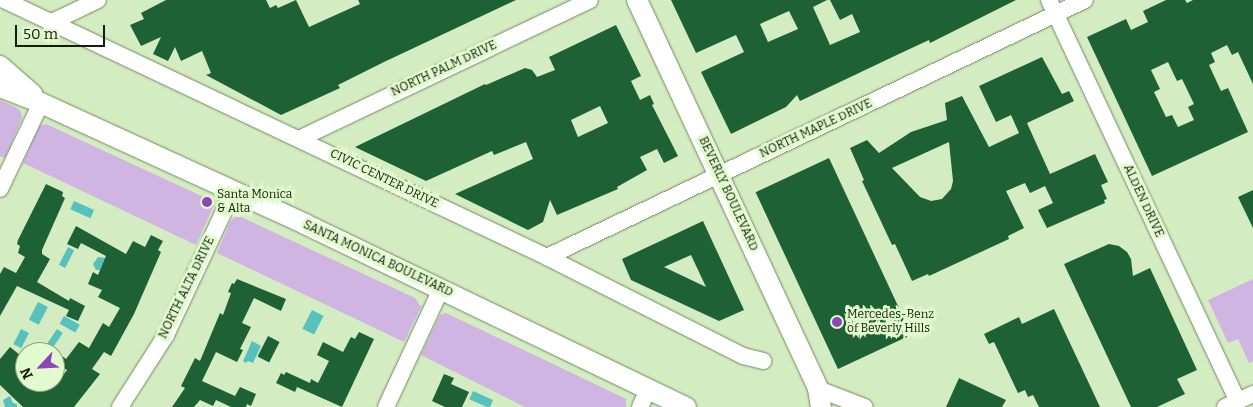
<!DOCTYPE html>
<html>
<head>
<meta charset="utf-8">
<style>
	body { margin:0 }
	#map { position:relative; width:1253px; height:407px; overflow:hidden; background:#d4ecc1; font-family:Bitter,serif }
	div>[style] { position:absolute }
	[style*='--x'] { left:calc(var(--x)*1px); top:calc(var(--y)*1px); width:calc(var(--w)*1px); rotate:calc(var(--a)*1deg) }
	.green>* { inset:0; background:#d0b5e3 }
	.water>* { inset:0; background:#58c1bd; transform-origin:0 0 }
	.building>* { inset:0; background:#1e6135; transform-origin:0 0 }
	.roads { filter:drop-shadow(0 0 1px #738961) drop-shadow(0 0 1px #738961) }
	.minor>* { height:16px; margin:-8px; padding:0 8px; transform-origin:8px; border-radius:8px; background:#fff }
	.major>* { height:20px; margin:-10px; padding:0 10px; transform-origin:10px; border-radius:10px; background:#fff }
	.dots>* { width:14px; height:14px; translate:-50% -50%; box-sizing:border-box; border:2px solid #e1face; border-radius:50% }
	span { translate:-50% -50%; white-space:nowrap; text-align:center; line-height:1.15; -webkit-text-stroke:5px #e1face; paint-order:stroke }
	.street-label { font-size:12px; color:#141d0d }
	.poi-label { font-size:12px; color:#141d0d }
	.left { translate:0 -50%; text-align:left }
	.north { position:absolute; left:15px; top:342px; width:50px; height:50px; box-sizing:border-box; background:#e1face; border:1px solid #8fa281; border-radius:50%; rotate:245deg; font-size:14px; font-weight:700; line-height:20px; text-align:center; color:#141d0d }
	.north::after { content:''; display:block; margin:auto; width:18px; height:22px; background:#8e45b7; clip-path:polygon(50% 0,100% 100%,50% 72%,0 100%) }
	.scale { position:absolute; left:15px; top:25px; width:90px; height:22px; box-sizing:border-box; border:2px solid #141d0d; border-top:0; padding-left:6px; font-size:15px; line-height:18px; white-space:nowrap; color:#141d0d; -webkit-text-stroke:4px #e1face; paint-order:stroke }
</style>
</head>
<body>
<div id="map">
	<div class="green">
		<div style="clip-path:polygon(0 100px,17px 108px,21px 112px,22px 118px,5px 158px,0 156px)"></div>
		<div style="clip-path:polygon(46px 124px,208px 199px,214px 205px,196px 245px,23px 163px,39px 126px)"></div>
		<div style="clip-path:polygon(237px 215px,415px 298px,421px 307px,404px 342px,217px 253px,230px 222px)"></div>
		<div style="clip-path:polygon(1253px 279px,1253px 361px,1249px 363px,1238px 339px,1228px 343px,1208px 300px)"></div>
		<div style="clip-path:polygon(446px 313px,620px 396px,626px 399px,626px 407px,525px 407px,421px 355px,440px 315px)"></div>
	</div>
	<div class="water">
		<div style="left:74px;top:201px;width:22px;height:9px;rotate:24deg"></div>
		<div style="left:68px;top:247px;width:7px;height:20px;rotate:27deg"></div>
		<div style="clip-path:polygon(98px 257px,106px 258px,100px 270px,96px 270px,93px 264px)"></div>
		<div style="left:38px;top:302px;width:11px;height:20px;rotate:27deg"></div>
		<div style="left:312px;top:310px;width:13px;height:21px;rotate:27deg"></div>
		<div style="left:64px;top:316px;width:18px;height:9px;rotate:29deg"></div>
		<div style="left:21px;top:329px;width:9px;height:17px;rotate:27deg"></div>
		<div style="left:57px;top:329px;width:7px;height:20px;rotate:34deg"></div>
		<div style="clip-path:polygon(252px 341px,261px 346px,253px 363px,248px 361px,246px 363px,243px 361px)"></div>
		<div style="left:473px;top:391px;width:22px;height:9px;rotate:24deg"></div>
		<div style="clip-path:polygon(10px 396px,13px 403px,17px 404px,17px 407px,5px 407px,3px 400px)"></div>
	</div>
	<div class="building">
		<div style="clip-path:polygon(166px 0,266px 0,270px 8px,276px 5px,278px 8px,296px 0,309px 27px,360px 4px,358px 0,516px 0,384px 62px,338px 85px,340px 88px,281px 115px,206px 75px,211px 73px,202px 51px,181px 61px,175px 47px,168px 61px,153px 54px,161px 37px,141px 46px,130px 25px,144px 19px,141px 13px)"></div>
		<div style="clip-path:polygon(evenodd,671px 0,827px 0,813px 7px,830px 45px,860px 32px,852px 14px,840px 20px,830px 0,1016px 0,930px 43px,929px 40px,901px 53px,800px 101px,797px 95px,786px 107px,731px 134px,701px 72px,744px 52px,736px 35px,696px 53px,671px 0,789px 11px,798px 29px,768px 42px,760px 24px,789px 11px)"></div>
		<div style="clip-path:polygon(evenodd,1166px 0,1185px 0,1187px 3px,1193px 0,1253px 0,1253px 84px,1238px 52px,1232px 55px,1227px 45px,1211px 53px,1215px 62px,1209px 65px,1221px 91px,1228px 88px,1248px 132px,1152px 176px,1087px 37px,1126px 19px,1131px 30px,1148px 22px,1143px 11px,1166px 0,1168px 62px,1177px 81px,1182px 79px,1194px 104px,1188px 107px,1194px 120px,1178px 127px,1172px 115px,1166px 117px,1154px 92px,1160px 89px,1151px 70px,1168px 62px)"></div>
		<div style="clip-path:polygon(evenodd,616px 25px,641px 76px,631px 81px,640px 100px,650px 95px,654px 104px,652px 105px,678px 156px,664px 163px,657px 149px,640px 157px,647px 170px,617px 187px,618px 189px,557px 215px,550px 200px,543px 222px,528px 230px,455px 194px,533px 159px,526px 142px,494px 155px,492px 151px,426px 181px,355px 147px,485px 84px,486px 85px,525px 68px,532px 70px,537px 77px,555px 70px,549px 57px,616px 25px,600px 106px,608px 123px,578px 137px,571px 120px,600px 106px)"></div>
		<div style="clip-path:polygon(evenodd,1042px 57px,1062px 94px,1069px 91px,1074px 101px,1027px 123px,1050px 174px,1095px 154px,1108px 182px,1101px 185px,1107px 199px,1104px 200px,1105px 203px,1047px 228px,1038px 210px,1053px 203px,1045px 186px,1030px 193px,1025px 183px,1006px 191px,1024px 228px,1008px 236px,1009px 239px,929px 276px,928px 274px,912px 281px,895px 244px,892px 245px,862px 181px,864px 180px,850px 148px,867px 140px,879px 153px,911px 132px,947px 120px,945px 103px,962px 96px,989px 147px,1019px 133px,1011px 115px,996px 122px,979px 86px,1042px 57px,949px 142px,953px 181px,951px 189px,942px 199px,931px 201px,920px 197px,892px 168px,949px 142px)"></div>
		<div style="left:829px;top:158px;width:195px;height:81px;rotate:65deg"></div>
		<div style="clip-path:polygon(46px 184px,63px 192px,62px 196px,65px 198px,42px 250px,42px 254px,50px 259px,37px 282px,69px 301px,70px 298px,85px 306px,78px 321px,66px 316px,69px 310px,17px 286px,0 316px,0 274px,4px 267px,16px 273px,25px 257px,18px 253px,20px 246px,17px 244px,18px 240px)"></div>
		<div style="clip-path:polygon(1253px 190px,1253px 228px,1238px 197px)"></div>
		<div style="clip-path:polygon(evenodd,703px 221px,744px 310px,719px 321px,631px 280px,622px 259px,703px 221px,691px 255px,706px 287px,664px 267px,691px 255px)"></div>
		<div style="clip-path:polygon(76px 226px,126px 254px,133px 241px,145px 247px,151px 235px,163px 241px,158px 250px,161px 252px,134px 314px,111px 356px,104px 352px,92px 369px,100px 374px,74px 407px,23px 407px,0 385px,0 359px,10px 347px,25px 359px,25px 382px,58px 382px,67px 370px,55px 362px,58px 353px,66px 359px,79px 342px,89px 348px,103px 323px,109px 327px,120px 308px,98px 297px,102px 290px,88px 284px,93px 272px,98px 275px,106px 256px,81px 243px,78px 249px,67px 244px)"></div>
		<div style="clip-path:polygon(1109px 244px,1119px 246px,1127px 252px,1131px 259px,1133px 276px,1150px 268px,1197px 370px,1177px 379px,1185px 394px,1157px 407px,1131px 407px,1064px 264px)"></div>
		<div style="clip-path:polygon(237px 279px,286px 299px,281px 311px,254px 298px,242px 323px,251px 327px,240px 349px,243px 350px,237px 362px,216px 352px,202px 381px,235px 396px,240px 387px,256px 394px,251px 406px,247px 404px,246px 407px,231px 407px,216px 400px,213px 406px,200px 400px,194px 407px,172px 407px,185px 388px,181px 386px,195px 358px,200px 361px,220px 313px,223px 315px,231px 293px,228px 292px,232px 283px,234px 284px)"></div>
		<div style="clip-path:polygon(1054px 309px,1100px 407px,1039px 407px,1033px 395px,1028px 397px,1025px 390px,1018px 393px,994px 342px,989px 344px,984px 334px,1019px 317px,1022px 324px)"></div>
		<div style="clip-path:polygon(359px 332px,374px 339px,342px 407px,297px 387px,295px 392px,276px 383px,281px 373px,284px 375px,286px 372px,310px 383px,311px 379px,318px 383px,329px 361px,317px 355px,323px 342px,343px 352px,351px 337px,355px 339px)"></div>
		<div style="left:268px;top:336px;width:13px;height:23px;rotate:27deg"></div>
		<div style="clip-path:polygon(444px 374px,454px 378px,451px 384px,469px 392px,462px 407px,445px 407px,432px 401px)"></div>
		<div style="clip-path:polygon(959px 378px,1006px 400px,1002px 407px,946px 407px)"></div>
	</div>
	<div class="roads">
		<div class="minor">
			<div style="--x:4;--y:0;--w:601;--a:25.33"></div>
			<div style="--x:547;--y:257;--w:220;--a:26.8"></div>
			<div style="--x:743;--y:356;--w:21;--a:14"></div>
			<div style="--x:1049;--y:0;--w:443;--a:64.8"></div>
			<div style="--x:50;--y:23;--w:53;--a:-25.6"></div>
			<div style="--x:299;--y:139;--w:322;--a:-25.5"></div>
			<div style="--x:0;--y:189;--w:95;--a:-64.5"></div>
			<div style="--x:547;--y:257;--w:596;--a:-25.53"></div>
			<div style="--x:818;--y:389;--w:50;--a:21"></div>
			<div style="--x:120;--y:407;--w:85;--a:-57.4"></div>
			<div style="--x:166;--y:335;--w:158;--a:-64.9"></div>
			<div style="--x:386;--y:407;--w:130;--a:-65"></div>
			<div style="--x:640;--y:407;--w:21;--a:-65"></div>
			<div style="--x:1225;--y:407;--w:31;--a:-25"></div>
		</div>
		<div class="major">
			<div style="--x:637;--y:0;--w:429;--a:65"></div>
			<div style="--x:818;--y:389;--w:18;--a:81"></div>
			<div style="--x:0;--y:66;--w:43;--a:41.2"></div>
			<div style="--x:0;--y:87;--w:44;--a:21.3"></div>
			<div style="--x:41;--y:103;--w:290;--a:24.6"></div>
			<div style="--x:305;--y:224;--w:423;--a:25.7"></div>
		</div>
	</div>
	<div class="dots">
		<div style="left:207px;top:202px;background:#8e45b7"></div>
		<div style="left:837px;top:322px;background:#8e45b7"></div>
	</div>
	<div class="street-label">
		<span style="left:444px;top:69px;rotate:-25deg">NORTH PALM DRIVE</span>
		<span style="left:816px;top:129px;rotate:-25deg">NORTH MAPLE DRIVE</span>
		<span style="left:384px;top:179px;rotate:26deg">CIVIC CENTER DRIVE</span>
		<span style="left:728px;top:194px;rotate:65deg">BEVERLY BOULEVARD</span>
		<span style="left:1143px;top:201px;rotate:65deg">ALDEN DRIVE</span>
		<span style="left:378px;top:259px;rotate:25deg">SANTA MONICA BOULEVARD</span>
		<span style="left:187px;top:288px;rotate:-64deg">NORTH ALTA DRIVE</span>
	</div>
	<div class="poi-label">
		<span class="left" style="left:217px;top:202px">Santa Monica<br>&amp; Alta</span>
		<span class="left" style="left:847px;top:322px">Mercedes-Benz<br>of Beverly Hills</span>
	</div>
	<div class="north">N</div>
	<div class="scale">50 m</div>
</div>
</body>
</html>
